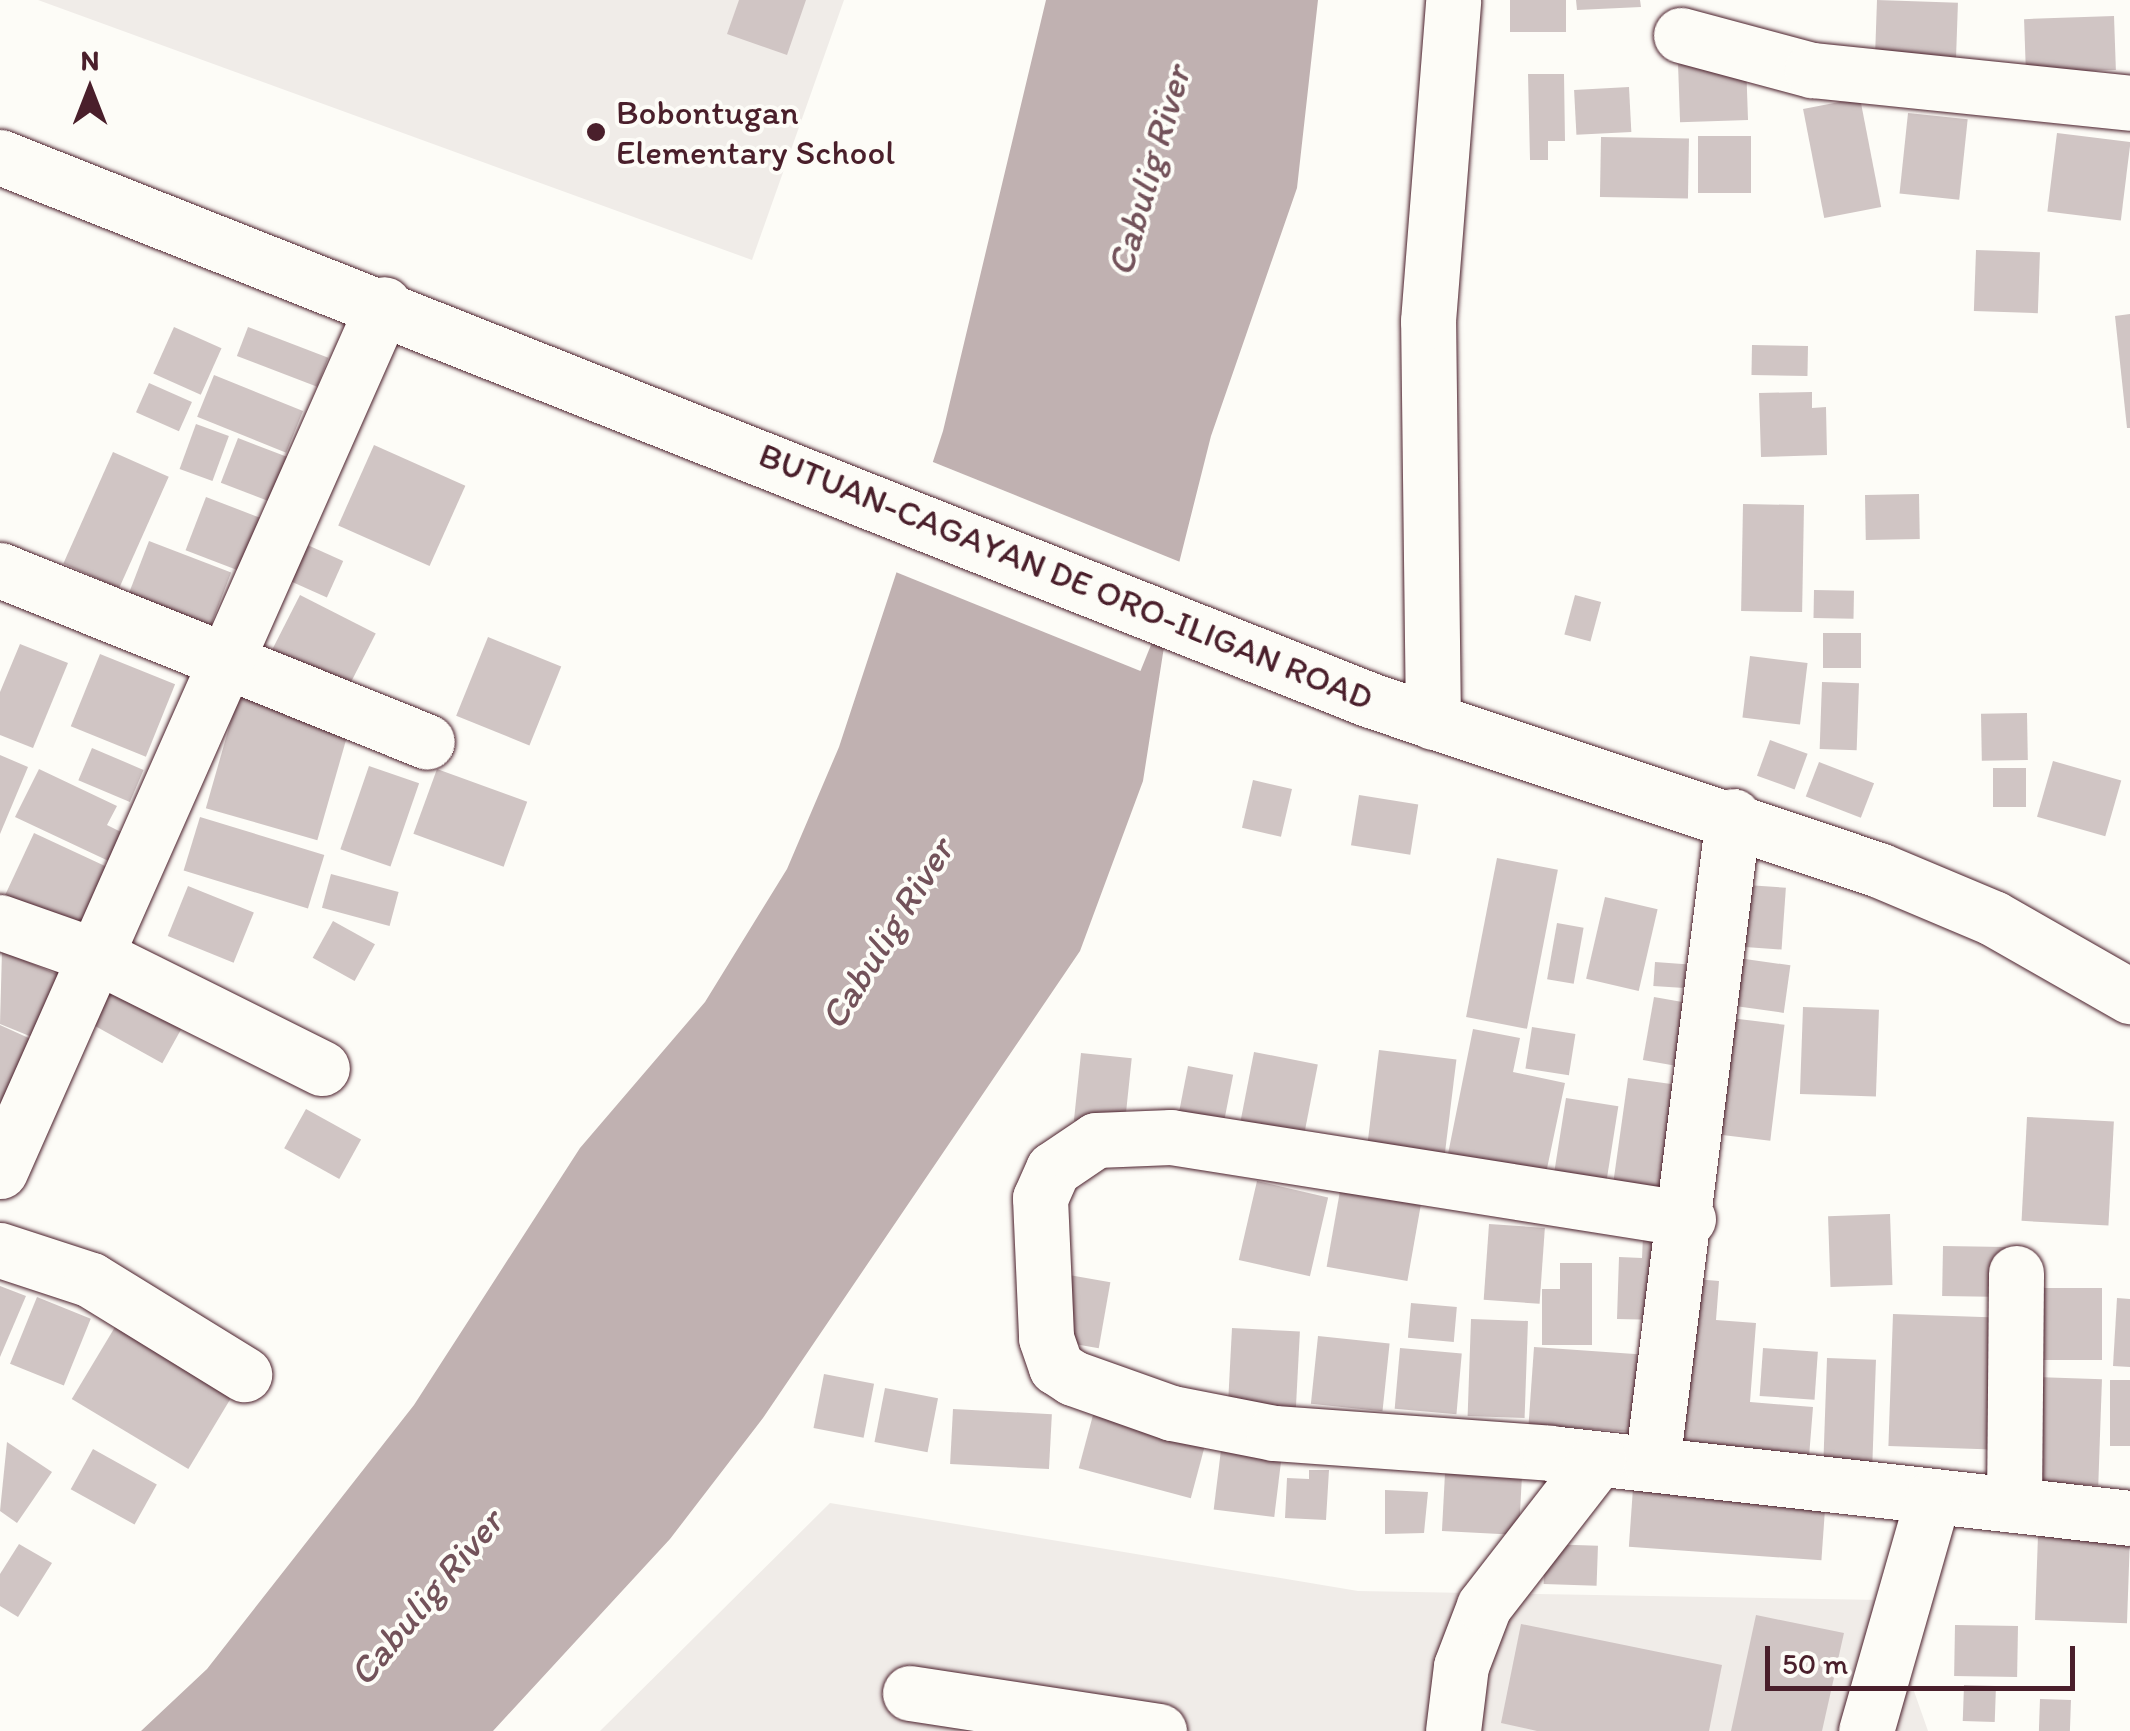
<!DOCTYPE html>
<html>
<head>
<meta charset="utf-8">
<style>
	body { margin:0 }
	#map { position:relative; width:2130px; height:1731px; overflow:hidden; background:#fdfcf7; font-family:Itim,sans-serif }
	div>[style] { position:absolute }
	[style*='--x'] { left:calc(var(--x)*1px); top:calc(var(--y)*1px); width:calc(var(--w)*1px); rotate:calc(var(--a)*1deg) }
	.built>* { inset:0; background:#f0ece8 }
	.water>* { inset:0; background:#c0b1b1 }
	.pier>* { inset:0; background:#fdfcf7; transform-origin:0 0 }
	.building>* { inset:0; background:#d0c5c4; transform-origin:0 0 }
	.roads { filter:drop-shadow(0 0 2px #4a1f2b) drop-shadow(0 0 2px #4a1f2b) }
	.minor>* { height:55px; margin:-27.5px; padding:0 27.5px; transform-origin:27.5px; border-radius:27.5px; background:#fdfcf7 }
	.highway>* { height:55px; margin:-27.5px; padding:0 27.5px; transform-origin:27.5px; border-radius:27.5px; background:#fdfcf7 }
	.dots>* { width:28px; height:28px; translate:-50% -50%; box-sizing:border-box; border:5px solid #fdfcf7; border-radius:50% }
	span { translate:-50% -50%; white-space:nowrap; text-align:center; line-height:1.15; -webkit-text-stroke:8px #fdfcf7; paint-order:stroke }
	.poi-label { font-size:35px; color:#4a1f2b }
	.left { translate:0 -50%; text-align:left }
	.street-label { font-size:35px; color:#4a1f2b }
	.water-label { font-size:38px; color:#73525a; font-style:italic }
	.north { position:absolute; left:40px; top:40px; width:100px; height:100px; -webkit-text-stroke:8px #fdfcf7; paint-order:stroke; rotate:0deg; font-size:28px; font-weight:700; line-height:40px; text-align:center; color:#4a1f2b }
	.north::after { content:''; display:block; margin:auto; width:35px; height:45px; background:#4a1f2b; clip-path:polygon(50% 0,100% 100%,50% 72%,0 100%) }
	.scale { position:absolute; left:1765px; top:1646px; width:310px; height:45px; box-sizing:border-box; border:5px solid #4a1f2b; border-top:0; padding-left:12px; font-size:30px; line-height:35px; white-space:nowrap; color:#4a1f2b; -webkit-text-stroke:8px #fdfcf7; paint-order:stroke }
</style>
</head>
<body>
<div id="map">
	<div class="built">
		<div style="clip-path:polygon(38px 0,844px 0,752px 260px)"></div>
		<div style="clip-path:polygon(830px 1503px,1358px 1591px,1882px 1600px,1928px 1731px,600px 1731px)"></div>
	</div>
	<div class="water">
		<div style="clip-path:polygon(1046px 0,1318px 0,1297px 188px,1211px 436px,1174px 583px,1143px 781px,1080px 951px,763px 1418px,670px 1539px,493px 1731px,141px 1731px,207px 1669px,414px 1405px,580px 1148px,705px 1002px,787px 869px,839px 747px,943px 431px)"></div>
	</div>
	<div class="pier">
		<div style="left:928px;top:460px;width:276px;height:116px;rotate:22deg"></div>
	</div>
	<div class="building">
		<div style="clip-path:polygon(739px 0,806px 0,787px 55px,727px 34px)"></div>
		<div style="left:1510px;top:0;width:56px;height:32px"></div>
		<div style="clip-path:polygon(1576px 0,1640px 0,1641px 7px,1577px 10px)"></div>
		<div style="left:1877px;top:0;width:81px;height:66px;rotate:2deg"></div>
		<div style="left:2114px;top:16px;width:54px;height:90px;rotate:88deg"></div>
		<div style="left:1746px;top:62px;width:58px;height:68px;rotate:88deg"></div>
		<div style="clip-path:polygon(1528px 74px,1564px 74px,1565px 141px,1548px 141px,1548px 160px,1530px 160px)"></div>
		<div style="left:1629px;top:87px;width:45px;height:55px;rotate:87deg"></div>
		<div style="left:1860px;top:98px;width:111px;height:58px;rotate:79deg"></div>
		<div style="left:1908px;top:113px;width:60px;height:81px;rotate:6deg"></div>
		<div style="left:2057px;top:133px;width:74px;height:79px;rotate:7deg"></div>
		<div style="left:1751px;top:136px;width:57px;height:53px;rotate:90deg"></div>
		<div style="left:1601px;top:137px;width:88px;height:60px;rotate:1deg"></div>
		<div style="left:1976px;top:250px;width:64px;height:61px;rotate:2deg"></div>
		<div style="clip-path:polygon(2130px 314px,2130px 428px,2127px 428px,2115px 316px)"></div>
		<div style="left:174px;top:327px;width:52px;height:51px;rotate:24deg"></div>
		<div style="left:248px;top:327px;width:86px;height:31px;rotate:21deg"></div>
		<div style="left:1752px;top:345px;width:56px;height:30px;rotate:1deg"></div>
		<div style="left:214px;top:375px;width:96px;height:45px;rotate:22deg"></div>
		<div style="left:149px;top:383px;width:47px;height:32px;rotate:24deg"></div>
		<div style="clip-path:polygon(1812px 392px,1812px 408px,1826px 407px,1827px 455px,1761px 457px,1759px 393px)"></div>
		<div style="left:196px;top:424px;width:35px;height:48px;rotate:20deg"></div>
		<div style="left:238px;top:438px;width:53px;height:48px;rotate:21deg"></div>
		<div style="left:374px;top:445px;width:100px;height:88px;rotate:24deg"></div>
		<div style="left:113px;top:452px;width:61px;height:122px;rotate:24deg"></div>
		<div style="left:1919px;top:494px;width:45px;height:54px;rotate:89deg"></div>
		<div style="left:206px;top:497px;width:58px;height:57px;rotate:21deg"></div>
		<div style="left:1743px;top:504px;width:61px;height:107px;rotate:1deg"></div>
		<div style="left:149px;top:541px;width:88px;height:60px;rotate:21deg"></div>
		<div style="left:303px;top:543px;width:44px;height:40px;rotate:24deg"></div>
		<div style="left:1814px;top:590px;width:40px;height:28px;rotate:1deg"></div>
		<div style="left:300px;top:595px;width:85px;height:65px;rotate:27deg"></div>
		<div style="left:1575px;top:595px;width:27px;height:41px;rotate:15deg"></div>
		<div style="left:1823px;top:633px;width:38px;height:35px"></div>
		<div style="left:488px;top:637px;width:79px;height:85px;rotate:22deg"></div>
		<div style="clip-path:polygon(20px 644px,68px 663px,33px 748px,0 735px,0 692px)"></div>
		<div style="left:100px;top:654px;width:81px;height:78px;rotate:22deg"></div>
		<div style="left:1750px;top:656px;width:58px;height:62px;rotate:7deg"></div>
		<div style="left:1822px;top:682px;width:37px;height:67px;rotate:2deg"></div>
		<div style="left:240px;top:689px;width:116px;height:124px;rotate:16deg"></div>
		<div style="left:2027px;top:713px;width:47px;height:46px;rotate:89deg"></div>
		<div style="left:1770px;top:740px;width:40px;height:38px;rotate:20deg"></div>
		<div style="left:92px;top:748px;width:56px;height:35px;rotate:23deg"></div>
		<div style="clip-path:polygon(0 755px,28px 767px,0 834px)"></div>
		<div style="left:2053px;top:761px;width:71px;height:58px;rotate:16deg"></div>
		<div style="left:1819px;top:762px;width:59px;height:37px;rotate:21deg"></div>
		<div style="left:369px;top:766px;width:53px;height:88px;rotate:19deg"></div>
		<div style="left:1993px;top:768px;width:33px;height:39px"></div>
		<div style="clip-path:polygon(39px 769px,117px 806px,107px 825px,129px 836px,115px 864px,15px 817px)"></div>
		<div style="left:437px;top:769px;width:96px;height:69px;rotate:20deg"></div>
		<div style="left:1253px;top:780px;width:40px;height:49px;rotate:13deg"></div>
		<div style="left:1359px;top:795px;width:60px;height:51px;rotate:9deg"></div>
		<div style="left:200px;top:817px;width:130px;height:56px;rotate:17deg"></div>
		<div style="left:34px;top:833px;width:89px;height:68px;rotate:25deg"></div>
		<div style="left:1497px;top:858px;width:62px;height:162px;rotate:11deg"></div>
		<div style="left:331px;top:874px;width:70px;height:35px;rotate:15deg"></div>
		<div style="left:1732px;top:884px;width:54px;height:62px;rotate:4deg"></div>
		<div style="left:188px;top:886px;width:71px;height:54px;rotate:22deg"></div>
		<div style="left:1605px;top:897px;width:54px;height:84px;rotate:13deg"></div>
		<div style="left:333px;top:921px;width:48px;height:42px;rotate:29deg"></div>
		<div style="left:1557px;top:923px;width:27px;height:57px;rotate:10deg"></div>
		<div style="clip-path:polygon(2px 951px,59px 975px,32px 1037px,0 1024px)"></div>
		<div style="left:1731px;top:957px;width:60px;height:48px;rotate:8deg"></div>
		<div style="left:1655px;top:962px;width:31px;height:24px;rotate:4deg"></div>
		<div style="left:113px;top:981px;width:83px;height:48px;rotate:29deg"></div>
		<div style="left:1654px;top:997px;width:46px;height:64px;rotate:10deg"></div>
		<div style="left:1803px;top:1007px;width:76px;height:87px;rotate:2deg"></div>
		<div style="left:1722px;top:1017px;width:63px;height:117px;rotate:7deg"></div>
		<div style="clip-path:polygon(0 1025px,33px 1040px,0 1104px)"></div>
		<div style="left:1532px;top:1027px;width:44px;height:42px;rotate:9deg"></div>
		<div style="clip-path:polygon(1473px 1029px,1520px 1038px,1513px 1072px,1565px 1083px,1545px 1178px,1447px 1159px)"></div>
		<div style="left:1379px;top:1050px;width:78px;height:97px;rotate:7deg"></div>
		<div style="left:1254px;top:1052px;width:65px;height:86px;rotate:11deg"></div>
		<div style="left:1081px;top:1053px;width:51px;height:68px;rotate:6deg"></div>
		<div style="left:1188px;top:1066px;width:46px;height:57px;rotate:11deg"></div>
		<div style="left:1628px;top:1078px;width:67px;height:117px;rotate:8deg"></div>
		<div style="left:1566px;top:1098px;width:53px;height:81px;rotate:9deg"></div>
		<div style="left:306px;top:1109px;width:63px;height:45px;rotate:29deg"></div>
		<div style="left:2027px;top:1117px;width:87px;height:104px;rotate:3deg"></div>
		<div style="left:1257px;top:1181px;width:73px;height:81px;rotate:13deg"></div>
		<div style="left:1340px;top:1191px;width:82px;height:77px;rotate:10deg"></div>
		<div style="left:1890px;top:1214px;width:71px;height:62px;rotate:88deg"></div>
		<div style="left:1489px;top:1224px;width:56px;height:76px;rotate:4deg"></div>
		<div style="clip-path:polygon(1643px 1236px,1666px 1236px,1663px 1320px,1617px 1319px,1619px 1257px,1642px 1258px)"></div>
		<div style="left:1943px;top:1246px;width:63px;height:50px;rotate:1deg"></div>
		<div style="clip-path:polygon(1560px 1263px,1592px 1263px,1592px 1345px,1542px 1345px,1542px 1289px,1560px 1289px)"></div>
		<div style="left:1069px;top:1275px;width:42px;height:67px;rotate:10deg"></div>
		<div style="clip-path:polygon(1683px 1278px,1719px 1281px,1716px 1320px,1756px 1323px,1750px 1402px,1813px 1407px,1809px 1457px,1669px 1445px)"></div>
		<div style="clip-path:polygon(0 1286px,26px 1296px,0 1357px)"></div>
		<div style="left:2042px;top:1288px;width:60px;height:72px"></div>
		<div style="left:37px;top:1297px;width:58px;height:72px;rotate:22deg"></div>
		<div style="clip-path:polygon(2117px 1298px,2130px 1299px,2130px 1367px,2113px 1366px)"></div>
		<div style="left:1411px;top:1303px;width:46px;height:35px;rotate:5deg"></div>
		<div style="left:1893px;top:1314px;width:111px;height:132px;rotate:2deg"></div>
		<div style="left:1471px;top:1319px;width:57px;height:97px;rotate:2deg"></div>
		<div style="left:115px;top:1327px;width:136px;height:84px;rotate:31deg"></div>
		<div style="left:1232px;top:1328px;width:68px;height:79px;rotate:3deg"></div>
		<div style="left:1318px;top:1336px;width:72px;height:68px;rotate:6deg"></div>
		<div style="left:1534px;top:1347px;width:119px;height:78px;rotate:4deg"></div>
		<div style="left:1400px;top:1348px;width:62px;height:61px;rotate:5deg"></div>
		<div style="left:1763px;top:1348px;width:55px;height:48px;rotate:4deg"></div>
		<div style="left:1827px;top:1358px;width:49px;height:109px;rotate:2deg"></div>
		<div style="left:824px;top:1374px;width:51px;height:55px;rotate:11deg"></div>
		<div style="left:2036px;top:1377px;width:66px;height:106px;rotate:2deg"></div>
		<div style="left:2110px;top:1380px;width:20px;height:66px"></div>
		<div style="left:885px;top:1388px;width:54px;height:55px;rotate:11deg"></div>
		<div style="left:953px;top:1409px;width:99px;height:55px;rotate:3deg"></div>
		<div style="left:1093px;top:1415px;width:116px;height:55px;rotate:15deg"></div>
		<div style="clip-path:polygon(7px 1442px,52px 1472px,17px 1523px,0 1511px)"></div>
		<div style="left:93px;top:1449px;width:73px;height:46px;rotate:29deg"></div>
		<div style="left:1221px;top:1450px;width:61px;height:60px;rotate:7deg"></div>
		<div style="clip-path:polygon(1309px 1470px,1329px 1470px,1326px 1520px,1285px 1518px,1287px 1478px,1309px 1479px)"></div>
		<div style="left:1445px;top:1473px;width:77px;height:58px;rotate:3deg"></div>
		<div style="left:1633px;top:1488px;width:193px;height:59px;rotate:4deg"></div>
		<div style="clip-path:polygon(1385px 1490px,1428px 1492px,1424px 1533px,1385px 1534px)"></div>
		<div style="left:2038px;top:1535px;width:92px;height:85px;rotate:2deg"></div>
		<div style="clip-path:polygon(19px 1544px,52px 1563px,18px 1617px,0 1606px,0 1574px)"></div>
		<div style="left:1545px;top:1544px;width:53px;height:40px;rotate:2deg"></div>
		<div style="clip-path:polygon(1756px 1615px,1844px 1633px,1822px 1731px,1731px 1731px)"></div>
		<div style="clip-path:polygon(1521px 1624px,1722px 1665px,1709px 1731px,1537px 1731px,1501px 1723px)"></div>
		<div style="left:1955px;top:1625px;width:63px;height:51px;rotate:1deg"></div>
		<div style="left:1964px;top:1685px;width:32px;height:36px;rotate:2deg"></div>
		<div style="left:2040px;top:1699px;width:31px;height:32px;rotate:2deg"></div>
	</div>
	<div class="roads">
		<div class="minor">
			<div style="--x:1681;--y:35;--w:136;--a:15"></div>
			<div style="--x:1812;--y:70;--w:320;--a:5.9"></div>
			<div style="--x:0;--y:570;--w:460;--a:21.9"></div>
			<div style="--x:1433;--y:722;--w:401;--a:-90.7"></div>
			<div style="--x:1428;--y:321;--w:322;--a:-85.5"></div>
			<div style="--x:0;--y:922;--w:105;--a:19.5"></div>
			<div style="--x:99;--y:957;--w:249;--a:26.5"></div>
			<div style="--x:0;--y:1171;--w:948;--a:-66.11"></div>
			<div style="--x:1688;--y:1219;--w:523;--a:-170.99"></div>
			<div style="--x:1171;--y:1137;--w:75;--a:177.7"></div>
			<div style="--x:1096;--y:1140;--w:52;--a:146"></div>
			<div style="--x:1053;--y:1169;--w:32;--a:114"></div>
			<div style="--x:1040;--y:1198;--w:140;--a:87.5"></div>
			<div style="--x:1046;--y:1338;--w:31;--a:71"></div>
			<div style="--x:1056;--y:1367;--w:20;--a:33"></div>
			<div style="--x:1073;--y:1378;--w:105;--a:19.5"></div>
			<div style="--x:1172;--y:1413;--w:104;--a:11.1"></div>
			<div style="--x:1274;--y:1433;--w:277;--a:4.1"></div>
			<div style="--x:1550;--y:1453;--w:584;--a:6.39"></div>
			<div style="--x:0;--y:1250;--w:96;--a:18.2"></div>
			<div style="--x:91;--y:1280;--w:180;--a:31.6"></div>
			<div style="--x:1652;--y:1464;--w:653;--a:-82.87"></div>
			<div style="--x:2014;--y:1505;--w:232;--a:-89.5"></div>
			<div style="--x:910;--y:1693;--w:252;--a:8.7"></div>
			<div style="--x:1453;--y:1731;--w:65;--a:-83"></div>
			<div style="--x:1461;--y:1666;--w:64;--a:-69"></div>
			<div style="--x:1484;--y:1606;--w:186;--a:-52.2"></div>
			<div style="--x:1866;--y:1731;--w:243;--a:-74"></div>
		</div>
		<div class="highway">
			<div style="--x:0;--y:157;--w:1474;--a:21.62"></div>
			<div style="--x:1370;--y:700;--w:537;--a:18.47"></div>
			<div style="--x:1879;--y:870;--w:124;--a:22.8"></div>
			<div style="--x:1993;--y:918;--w:158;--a:29.7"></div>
		</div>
	</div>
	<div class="dots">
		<div style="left:596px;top:132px;background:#4a1f2b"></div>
	</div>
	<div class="poi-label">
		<span class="left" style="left:616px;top:132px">Bobontugan<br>Elementary School</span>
	</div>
	<div class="street-label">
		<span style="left:1066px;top:576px;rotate:22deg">BUTUAN-CAGAYAN DE ORO-ILIGAN ROAD</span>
	</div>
	<div class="water-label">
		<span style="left:1149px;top:171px;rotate:-74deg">Cabulig River</span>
		<span style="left:887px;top:934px;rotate:-58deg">Cabulig River</span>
		<span style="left:426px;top:1598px;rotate:-50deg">Cabulig River</span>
	</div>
	<div class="north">N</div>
	<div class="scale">50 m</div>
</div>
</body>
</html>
